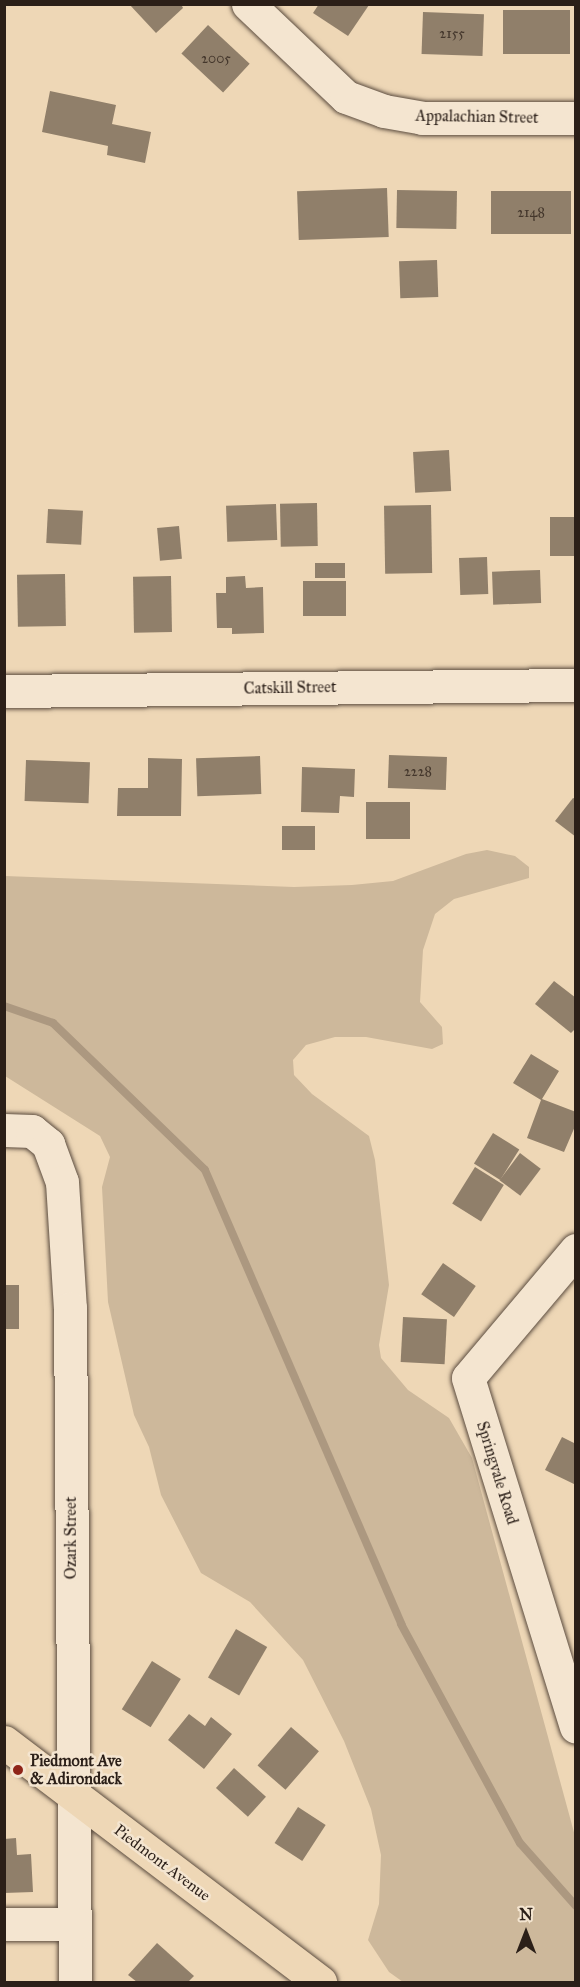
<!DOCTYPE html>
<html>
<head>
<meta charset="utf-8">
<style>
	body { margin:0 }
	#map { position:relative; width:580px; height:1987px; overflow:hidden; background:#eed7b6; font-family:"IM FELL Great Primer",serif }
	div>[style] { position:absolute }
	[style*='--x'] { left:calc(var(--x)*1px); top:calc(var(--y)*1px); width:calc(var(--w)*1px); rotate:calc(var(--a)*1deg) }
	.green>* { inset:0; background:#cdb89b }
	.stream>* { height:8px; margin:-4px; padding:0 4px; transform-origin:4px; border-radius:4px; background:#ac9880 }
	.building>* { inset:0; background:#907f6a; transform-origin:0 0 }
	.roads { filter:drop-shadow(0 0 2px #5c4d40) drop-shadow(0 0 2px #5c4d40) }
	.minor>* { height:33px; margin:-16.5px; padding:0 16.5px; transform-origin:16.5px; border-radius:16.5px; background:#f4e5d0 }
	.major>* { height:33px; margin:-16.5px; padding:0 16.5px; transform-origin:16.5px; border-radius:16.5px; background:#eed7b6 }
	.dots>* { width:16px; height:16px; translate:-50% -50%; box-sizing:border-box; border:3px solid #f4e5d0; border-radius:50% }
	span { translate:-50% -50%; white-space:nowrap; text-align:center; line-height:1.15; -webkit-text-stroke:5px #f4e5d0; paint-order:stroke }
	.number-label { font-size:14px; color:#44372c }
	.number-label span { -webkit-text-stroke-width:0 }
	.street-label { font-size:16px; color:#2b1f18 }
	.poi-label { font-size:16px; color:#2b1f18; font-weight:700 }
	.left { translate:0 -50%; text-align:left }
	.frame { position:absolute; inset:0; border:6px solid #2b1f18; pointer-events:none }
	.north { position:absolute; left:496px; top:1903px; width:60px; height:60px; -webkit-text-stroke:4px #f4e5d0; paint-order:stroke; rotate:0deg; font-size:16px; font-weight:700; line-height:24px; text-align:center; color:#2b1f18 }
	.north::after { content:''; display:block; margin:auto; width:21px; height:27px; background:#2b1f18; clip-path:polygon(50% 0,100% 100%,50% 72%,0 100%) }
</style>
</head>
<body>
<div id="map">
	<div class="green">
		<div style="clip-path:polygon(487px 850px,515px 856px,529px 867px,529px 878px,454px 899px,435px 914px,423px 950px,420px 1002px,442px 1027px,443px 1044px,432px 1049px,366px 1037px,335px 1037px,306px 1045px,293px 1060px,294px 1075px,312px 1094px,369px 1136px,375px 1160px,389px 1285px,379px 1345px,381px 1358px,408px 1390px,449px 1418px,472px 1458px,575px 1836px,575px 1982px,403px 1982px,389px 1972px,368px 1940px,379px 1904px,381px 1855px,371px 1809px,344px 1741px,303px 1660px,250px 1602px,201px 1573px,161px 1495px,149px 1447px,134px 1415px,108px 1302px,102px 1187px,110px 1157px,100px 1136px,5px 1076px,5px 876px,294px 887px,352px 885px,393px 881px,466px 854px)"></div>
	</div>
	<div class="stream">
		<div style="--x:4;--y:1006;--w:52;--a:19.1"></div>
		<div style="--x:53;--y:1023;--w:211;--a:44"></div>
		<div style="--x:205;--y:1170;--w:495;--a:66.6"></div>
		<div style="--x:401;--y:1624;--w:249;--a:61.5"></div>
		<div style="--x:520;--y:1843;--w:84;--a:48.4"></div>
	</div>
	<div class="building">
		<div style="clip-path:polygon(129px 4px,181px 4px,183px 8px,156px 33px)"></div>
		<div style="clip-path:polygon(319px 4px,367px 4px,369px 5px,348px 36px,313px 13px)"></div>
		<div style="left:503px;top:10px;width:67px;height:44px"></div>
		<div style="left:423px;top:12px;width:61px;height:42px;rotate:2deg"></div>
		<div style="left:208px;top:25px;width:57px;height:39px;rotate:43deg"></div>
		<div style="clip-path:polygon(50px 91px,116px 105px,112px 124px,151px 132px,145px 163px,107px 155px,108px 146px,42px 132px)"></div>
		<div style="left:387px;top:188px;width:49px;height:90px;rotate:88deg"></div>
		<div style="left:397px;top:190px;width:60px;height:38px;rotate:1deg"></div>
		<div style="left:571px;top:191px;width:43px;height:80px;rotate:90deg"></div>
		<div style="left:437px;top:260px;width:37px;height:38px;rotate:88deg"></div>
		<div style="left:449px;top:450px;width:41px;height:36px;rotate:87deg"></div>
		<div style="left:317px;top:503px;width:43px;height:37px;rotate:89deg"></div>
		<div style="left:276px;top:504px;width:36px;height:50px;rotate:88deg"></div>
		<div style="left:431px;top:505px;width:68px;height:47px;rotate:89deg"></div>
		<div style="left:48px;top:509px;width:35px;height:34px;rotate:3deg"></div>
		<div style="left:550px;top:517px;width:26px;height:39px"></div>
		<div style="left:179px;top:526px;width:33px;height:22px;rotate:85deg"></div>
		<div style="left:487px;top:557px;width:37px;height:28px;rotate:88deg"></div>
		<div style="left:345px;top:563px;width:15px;height:30px;rotate:90deg"></div>
		<div style="left:540px;top:570px;width:33px;height:48px;rotate:88deg"></div>
		<div style="left:65px;top:574px;width:52px;height:48px;rotate:89deg"></div>
		<div style="left:171px;top:576px;width:56px;height:38px;rotate:89deg"></div>
		<div style="clip-path:polygon(245px 576px,246px 588px,263px 587px,264px 633px,232px 634px,232px 628px,217px 628px,216px 593px,226px 593px,226px 577px)"></div>
		<div style="left:303px;top:581px;width:43px;height:35px"></div>
		<div style="left:389px;top:755px;width:58px;height:33px;rotate:2deg"></div>
		<div style="left:260px;top:756px;width:38px;height:64px;rotate:88deg"></div>
		<div style="clip-path:polygon(148px 758px,182px 759px,181px 816px,117px 816px,118px 788px,148px 788px)"></div>
		<div style="left:26px;top:760px;width:64px;height:41px;rotate:2deg"></div>
		<div style="clip-path:polygon(302px 767px,355px 769px,354px 797px,340px 796px,339px 813px,301px 812px)"></div>
		<div style="clip-path:polygon(573px 798px,576px 799px,576px 837px,555px 821px)"></div>
		<div style="left:366px;top:802px;width:44px;height:37px"></div>
		<div style="left:282px;top:826px;width:33px;height:24px"></div>
		<div style="clip-path:polygon(554px 981px,576px 998px,576px 1028px,571px 1033px,535px 1004px)"></div>
		<div style="clip-path:polygon(531px 1054px,559px 1071px,542px 1099px,576px 1112px,576px 1124px,564px 1152px,527px 1138px,541px 1100px,513px 1083px)"></div>
		<div style="left:493px;top:1133px;width:31px;height:36px;rotate:32deg"></div>
		<div style="left:520px;top:1153px;width:26px;height:34px;rotate:37deg"></div>
		<div style="left:475px;top:1167px;width:34px;height:43px;rotate:32deg"></div>
		<div style="left:443px;top:1263px;width:40px;height:38px;rotate:35deg"></div>
		<div style="left:4px;top:1285px;width:15px;height:44px"></div>
		<div style="left:403px;top:1317px;width:44px;height:45px;rotate:3deg"></div>
		<div style="clip-path:polygon(562px 1437px,576px 1444px,576px 1485px,545px 1470px)"></div>
		<div style="left:236px;top:1629px;width:36px;height:56px;rotate:30deg"></div>
		<div style="left:152px;top:1661px;width:34px;height:57px;rotate:32deg"></div>
		<div style="clip-path:polygon(189px 1714px,205px 1726px,211px 1717px,232px 1734px,204px 1769px,168px 1740px)"></div>
		<div style="left:291px;top:1727px;width:37px;height:51px;rotate:41deg"></div>
		<div style="left:234px;top:1768px;width:43px;height:27px;rotate:42deg"></div>
		<div style="left:298px;top:1807px;width:33px;height:43px;rotate:33deg"></div>
		<div style="clip-path:polygon(16px 1838px,17px 1855px,31px 1854px,33px 1892px,4px 1893px,4px 1839px)"></div>
		<div style="clip-path:polygon(157px 1943px,194px 1976px,188px 1982px,137px 1982px,128px 1975px)"></div>
	</div>
	<div class="roads">
		<div class="minor">
			<div style="--x:248;--y:4;--w:135;--a:43.5"></div>
			<div style="--x:346;--y:97;--w:40;--a:20.2"></div>
			<div style="--x:384;--y:111;--w:39;--a:10"></div>
			<div style="--x:422;--y:118;--w:154;--a:0"></div>
			<div style="--x:4;--y:691;--w:572;--a:-0.6"></div>
			<div style="--x:4;--y:1130;--w:28;--a:2"></div>
			<div style="--x:32;--y:1131;--w:21;--a:39"></div>
			<div style="--x:48;--y:1144;--w:40;--a:69.8"></div>
			<div style="--x:62;--y:1182;--w:126;--a:86.4"></div>
			<div style="--x:70;--y:1308;--w:674;--a:89.57"></div>
			<div style="--x:576;--y:1250;--w:167;--a:130.2"></div>
			<div style="--x:468;--y:1378;--w:365;--a:72.8"></div>
			<div style="--x:4;--y:1924;--w:70;--a:0"></div>
		</div>
		<div class="major">
			<div style="--x:4;--y:1742;--w:397;--a:37.2"></div>
		</div>
	</div>
	<div class="dots">
		<div style="left:18px;top:1770px;background:#8f2418"></div>
	</div>
	<div class="number-label">
		<span style="left:452px;top:34px">2155</span>
		<span style="left:216px;top:59px">2005</span>
		<span style="left:531px;top:213px">2148</span>
		<span style="left:418px;top:772px">2228</span>
	</div>
	<div class="street-label">
		<span style="left:477px;top:117px;rotate:1deg">Appalachian Street</span>
		<span style="left:290px;top:688px;rotate:-1deg">Catskill Street</span>
		<span style="left:497px;top:1473px;rotate:73deg">Springvale Road</span>
		<span style="left:71px;top:1538px;rotate:-90deg">Ozark Street</span>
		<span style="left:162px;top:1863px;rotate:37deg">Piedmont Avenue</span>
	</div>
	<div class="poi-label">
		<span class="left" style="left:30px;top:1770px">Piedmont Ave<br>&amp; Adirondack</span>
	</div>
	<div class="frame"></div>
	<div class="north">N</div>
</div>
</body>
</html>
